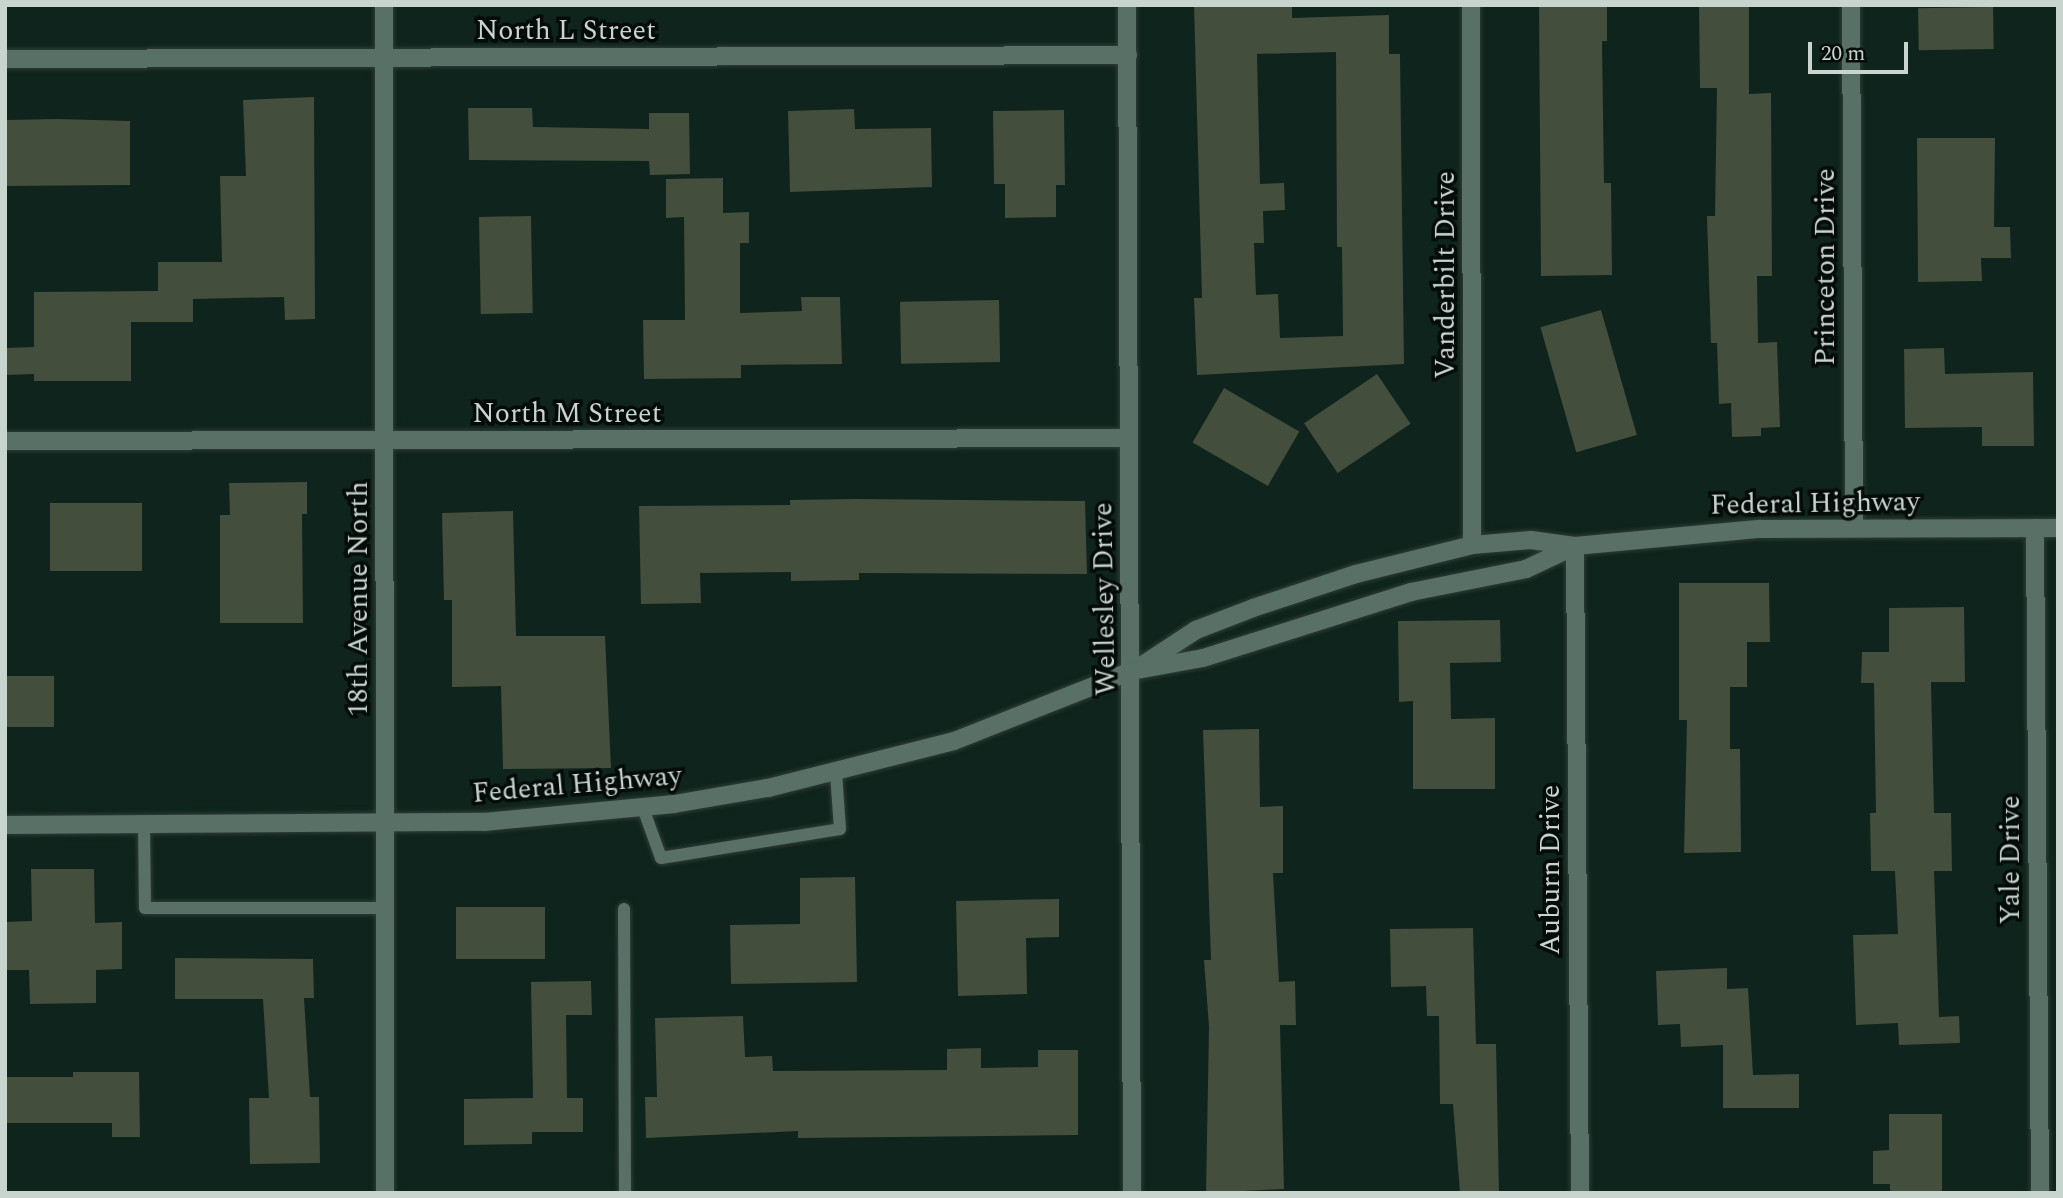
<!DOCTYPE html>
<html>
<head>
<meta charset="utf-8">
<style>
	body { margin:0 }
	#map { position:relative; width:2063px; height:1198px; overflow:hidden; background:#0e241c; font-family:Spectral,serif }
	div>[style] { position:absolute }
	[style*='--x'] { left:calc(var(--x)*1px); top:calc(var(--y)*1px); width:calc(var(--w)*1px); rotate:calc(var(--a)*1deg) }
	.building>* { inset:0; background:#434e3c; transform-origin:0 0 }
	.roads { filter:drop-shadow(0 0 2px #303d37) drop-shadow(0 0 2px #303d37) }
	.service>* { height:12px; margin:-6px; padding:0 6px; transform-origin:6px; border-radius:6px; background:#587066 }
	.minor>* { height:18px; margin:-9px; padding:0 9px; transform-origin:9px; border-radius:9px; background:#587066 }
	.secondary>* { height:18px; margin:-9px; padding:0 9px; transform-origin:9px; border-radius:9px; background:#587066 }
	span { translate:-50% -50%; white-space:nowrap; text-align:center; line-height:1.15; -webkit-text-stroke:7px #040b08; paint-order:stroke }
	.street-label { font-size:28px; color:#c8d5cf }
	.frame { position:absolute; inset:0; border:7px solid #c8d5cf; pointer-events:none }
	.scale { position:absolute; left:1808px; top:42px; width:100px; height:32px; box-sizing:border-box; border:4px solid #c8d5cf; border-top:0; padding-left:9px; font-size:21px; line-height:24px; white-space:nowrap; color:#c8d5cf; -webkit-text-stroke:5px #040b08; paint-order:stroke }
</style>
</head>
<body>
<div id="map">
	<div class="building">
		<div style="clip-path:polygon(evenodd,1194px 5px,1292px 5px,1292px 18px,1389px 15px,1389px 54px,1400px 54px,1404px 364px,1197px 375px,1194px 298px,1202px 298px,1194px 5px,1336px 52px,1337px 247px,1342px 247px,1343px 336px,1280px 338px,1278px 294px,1256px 295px,1254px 243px,1264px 243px,1263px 211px,1285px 210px,1284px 183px,1260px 184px,1257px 54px,1336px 52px)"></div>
		<div style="clip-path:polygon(1539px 5px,1607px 5px,1607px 41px,1602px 41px,1604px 183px,1611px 183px,1612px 275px,1541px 276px)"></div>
		<div style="clip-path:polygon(1699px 5px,1749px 5px,1749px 94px,1771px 93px,1772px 276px,1757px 276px,1758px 343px,1777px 342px,1780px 427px,1761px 428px,1761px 436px,1732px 437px,1731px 403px,1719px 404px,1717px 343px,1711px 343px,1707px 216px,1715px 216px,1717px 88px,1700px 88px)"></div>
		<div style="left:1993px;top:7px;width:42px;height:75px;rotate:89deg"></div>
		<div style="clip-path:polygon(314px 97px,315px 319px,285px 320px,284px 297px,193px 299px,193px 322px,131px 322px,131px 381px,34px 381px,34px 374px,5px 375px,5px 348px,34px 347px,34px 292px,158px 291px,158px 262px,222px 262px,220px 176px,246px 176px,243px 100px)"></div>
		<div style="clip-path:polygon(468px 108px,532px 108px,533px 127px,649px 129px,649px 113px,689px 113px,690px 174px,650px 175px,649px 161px,469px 160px)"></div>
		<div style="clip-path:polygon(854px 109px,855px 129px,931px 128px,932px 187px,790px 192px,788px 111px)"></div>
		<div style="clip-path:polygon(1064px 110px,1065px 185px,1056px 185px,1056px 217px,1005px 218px,1005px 184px,994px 184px,993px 111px)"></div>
		<div style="clip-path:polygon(57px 119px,130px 121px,130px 185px,5px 186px,5px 120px)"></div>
		<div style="clip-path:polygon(1917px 138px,1995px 138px,1994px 227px,2010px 227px,2011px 258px,1981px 258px,1982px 281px,1918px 282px)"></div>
		<div style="clip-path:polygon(723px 178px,723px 213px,749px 212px,749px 243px,740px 243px,740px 313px,802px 311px,801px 297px,840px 297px,842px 364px,741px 365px,741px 378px,644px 379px,643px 320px,685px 320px,684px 217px,666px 218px,666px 179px)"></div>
		<div style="left:531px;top:216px;width:97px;height:52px;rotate:89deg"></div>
		<div style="left:999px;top:300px;width:62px;height:99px;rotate:89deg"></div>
		<div style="left:1601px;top:310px;width:130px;height:63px;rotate:74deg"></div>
		<div style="clip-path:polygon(1944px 348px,1945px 374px,2033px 372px,2034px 446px,1982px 446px,1982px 427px,1905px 428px,1904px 349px)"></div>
		<div style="left:1377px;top:374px;width:60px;height:88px;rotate:56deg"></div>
		<div style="left:1224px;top:388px;width:87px;height:63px;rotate:30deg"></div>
		<div style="clip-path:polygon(307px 482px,307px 514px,302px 514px,303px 623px,220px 623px,220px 515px,230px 515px,229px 483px)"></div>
		<div style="clip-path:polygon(857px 499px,1085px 501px,1087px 574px,859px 573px,859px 580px,791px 581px,791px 572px,700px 573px,701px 603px,641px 604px,639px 506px,790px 505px,790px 500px)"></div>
		<div style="left:50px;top:503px;width:92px;height:68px"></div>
		<div style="clip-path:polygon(513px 511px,516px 636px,605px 636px,611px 768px,503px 769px,501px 686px,452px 687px,452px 600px,444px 600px,442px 513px)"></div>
		<div style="clip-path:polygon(1679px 583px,1769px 583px,1770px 642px,1747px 642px,1747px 687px,1730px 687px,1730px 749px,1740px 749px,1741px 852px,1684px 853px,1687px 720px,1679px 720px)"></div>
		<div style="clip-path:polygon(1964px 607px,1965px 682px,1931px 682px,1934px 813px,1951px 813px,1952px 871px,1934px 871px,1939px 1017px,1959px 1016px,1960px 1043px,1899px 1045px,1898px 1023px,1856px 1025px,1853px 935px,1898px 934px,1895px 871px,1871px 871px,1870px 813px,1876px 813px,1874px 683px,1861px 683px,1862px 652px,1889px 652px,1889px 608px)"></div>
		<div style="clip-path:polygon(1500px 620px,1501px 662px,1450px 663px,1451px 719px,1495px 718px,1495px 789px,1413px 789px,1413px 701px,1399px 702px,1398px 621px)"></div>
		<div style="left:54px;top:676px;width:51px;height:49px;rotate:90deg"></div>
		<div style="clip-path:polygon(1259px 729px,1260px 807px,1283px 806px,1283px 873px,1273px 873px,1279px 982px,1295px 981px,1296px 1025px,1280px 1025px,1284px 1189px,1206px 1193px,1209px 1027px,1204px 960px,1211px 960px,1203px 730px)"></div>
		<div style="clip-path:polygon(31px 869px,94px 869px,95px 923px,122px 922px,122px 969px,96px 970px,96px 1003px,30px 1004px,29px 970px,5px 970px,5px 922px,32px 921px)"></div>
		<div style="clip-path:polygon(855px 877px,857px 982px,731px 984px,730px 925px,800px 924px,800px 878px)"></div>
		<div style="clip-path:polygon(1059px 899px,1059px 937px,1026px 938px,1027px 994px,958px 996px,956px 901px)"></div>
		<div style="left:456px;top:907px;width:89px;height:52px"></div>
		<div style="clip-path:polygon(1473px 928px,1476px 1044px,1496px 1044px,1499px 1193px,1460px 1193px,1453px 1104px,1440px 1104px,1439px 1016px,1427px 1016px,1426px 986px,1391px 987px,1390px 929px)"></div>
		<div style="clip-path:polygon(175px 958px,313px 959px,314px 998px,304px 998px,310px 1097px,319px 1097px,320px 1163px,250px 1164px,249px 1098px,269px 1098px,263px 999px,175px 999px)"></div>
		<div style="clip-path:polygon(1727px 968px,1727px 989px,1748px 988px,1753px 1075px,1799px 1074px,1799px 1108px,1723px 1108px,1723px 1045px,1681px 1047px,1680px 1024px,1658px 1025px,1656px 971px)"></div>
		<div style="clip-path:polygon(591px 981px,592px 1015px,566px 1015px,567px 1098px,583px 1098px,583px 1132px,532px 1132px,532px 1144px,464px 1145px,464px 1099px,533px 1098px,531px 982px)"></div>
		<div style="clip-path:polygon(743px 1016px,745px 1057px,772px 1056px,773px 1071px,947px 1070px,947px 1049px,981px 1048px,981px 1068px,1038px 1067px,1038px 1050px,1078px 1050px,1078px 1135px,798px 1138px,798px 1131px,646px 1138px,645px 1097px,657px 1097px,655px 1018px)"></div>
		<div style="clip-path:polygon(73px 1072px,139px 1072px,140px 1137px,112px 1137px,112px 1123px,5px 1123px,5px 1077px,73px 1077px)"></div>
		<div style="clip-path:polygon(1889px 1114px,1942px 1114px,1942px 1193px,1890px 1193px,1890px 1184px,1873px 1184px,1873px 1151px,1889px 1150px)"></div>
	</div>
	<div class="roads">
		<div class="service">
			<div style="--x:643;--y:808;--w:53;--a:70.2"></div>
			<div style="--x:661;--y:858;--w:181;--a:-9.2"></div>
			<div style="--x:840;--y:829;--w:56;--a:-94.1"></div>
			<div style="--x:144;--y:825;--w:83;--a:89.3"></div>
			<div style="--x:145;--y:908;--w:240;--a:0"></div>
			<div style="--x:624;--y:909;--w:284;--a:89.8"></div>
		</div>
		<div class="minor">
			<div style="--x:384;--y:5;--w:1188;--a:89.95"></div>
			<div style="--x:1127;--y:5;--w:1188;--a:89.76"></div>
			<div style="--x:1471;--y:5;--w:540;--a:89.89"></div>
			<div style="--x:1851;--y:5;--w:522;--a:89.67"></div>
			<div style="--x:5;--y:59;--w:1123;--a:-0.2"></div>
			<div style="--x:5;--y:441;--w:1124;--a:-0.15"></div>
			<div style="--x:2035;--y:528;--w:665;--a:89.57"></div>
			<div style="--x:1575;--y:546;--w:647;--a:89.56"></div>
		</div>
		<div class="secondary">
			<div style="--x:1141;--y:666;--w:66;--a:-33.2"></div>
			<div style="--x:1196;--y:630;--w:61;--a:-21.1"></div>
			<div style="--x:1253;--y:608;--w:108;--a:-18.3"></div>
			<div style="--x:1356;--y:574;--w:120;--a:-14"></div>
			<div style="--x:1472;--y:545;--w:59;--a:-4.8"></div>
			<div style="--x:1531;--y:540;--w:44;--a:7.8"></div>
			<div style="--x:1575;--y:546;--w:186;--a:-5.3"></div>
			<div style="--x:1760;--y:529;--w:298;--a:-0.2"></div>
			<div style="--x:5;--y:825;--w:479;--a:-0.4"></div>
			<div style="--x:484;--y:822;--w:191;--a:-5.4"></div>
			<div style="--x:674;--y:804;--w:95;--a:-9.7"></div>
			<div style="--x:768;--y:788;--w:192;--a:-14.2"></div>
			<div style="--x:954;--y:741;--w:191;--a:-21.5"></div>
			<div style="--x:1132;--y:671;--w:72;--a:-10.4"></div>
			<div style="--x:1203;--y:658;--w:218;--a:-17.6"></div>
			<div style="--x:1411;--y:592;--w:117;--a:-11.3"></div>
			<div style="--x:1526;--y:569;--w:54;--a:-25.1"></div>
		</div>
	</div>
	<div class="street-label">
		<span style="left:566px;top:31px">North L Street</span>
		<span style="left:1826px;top:267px;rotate:-90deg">Princeton Drive</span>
		<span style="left:1446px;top:275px;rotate:-90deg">Vanderbilt Drive</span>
		<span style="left:567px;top:414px">North M Street</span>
		<span style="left:1815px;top:504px;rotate:-1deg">Federal Highway</span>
		<span style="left:359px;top:599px;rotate:-90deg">18th Avenue North</span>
		<span style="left:1105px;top:599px;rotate:-91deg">Wellesley Drive</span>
		<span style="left:577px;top:785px;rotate:-5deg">Federal Highway</span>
		<span style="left:2011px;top:860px;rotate:-90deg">Yale Drive</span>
		<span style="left:1551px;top:870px;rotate:-90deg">Auburn Drive</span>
	</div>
	<div class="frame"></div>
	<div class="scale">20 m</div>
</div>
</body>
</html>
